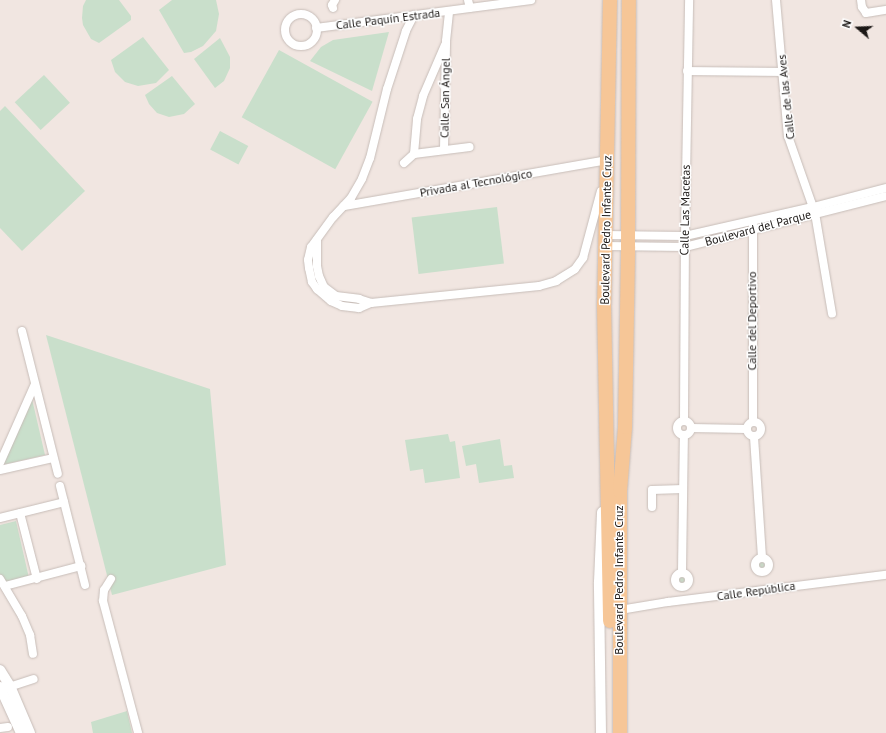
<!DOCTYPE html>
<html>
<head>
<meta charset="utf-8">
<style>
	body { margin:0 }
	#map { position:relative; width:886px; height:733px; overflow:hidden; background:#f1e6e1; font-family:"PT Sans",sans-serif }
	div>[style] { position:absolute }
	[style*='--x'] { left:calc(var(--x)*1px); top:calc(var(--y)*1px); width:calc(var(--w)*1px); rotate:calc(var(--a)*1deg) }
	.green>* { inset:0; background:#c9dfcb; transform-origin:0 0 }
	.round { border-radius:50% }
	.roads { filter:drop-shadow(0 0 1px #c7bdb8) drop-shadow(0 0 1px #c7bdb8) }
	.minor>* { height:8px; margin:-4px; padding:0 4px; transform-origin:4px; border-radius:4px; background:#fff }
	.minor>.ring { margin:-4px; padding:0; box-sizing:content-box; background:none; border:8px solid #fff; border-radius:50% }
	.tertiary>* { height:10px; margin:-5px; padding:0 5px; transform-origin:5px; border-radius:5px; background:#fff }
	.trunk>* { height:14px; margin:-7px; padding:0 7px; transform-origin:7px; border-radius:7px; background:#f6c697 }
	span { translate:-50% -50%; white-space:nowrap; text-align:center; line-height:1.15; -webkit-text-stroke:3px #fff; paint-order:stroke }
	.street-label { font-size:12px; color:#1c1816 }
	.north { position:absolute; left:838px; top:8px; width:40px; height:40px; -webkit-text-stroke:3px #fff; paint-order:stroke; rotate:289deg; font-size:11px; font-weight:700; line-height:16px; text-align:center; color:#1c1816 }
	.north::after { content:''; display:block; margin:auto; width:14px; height:18px; background:#1c1816; clip-path:polygon(50% 0,100% 100%,50% 72%,0 100%) }
</style>
</head>
<body>
<div id="map">
	<div class="green">
		<div style="clip-path:polygon(86px 0,119px 0,131px 16px,131px 20px,99px 43px,91px 39px,83px 25px,82px 18px,83px 6px)"></div>
		<div style="clip-path:polygon(172px 0,216px 0,219px 14px,216px 31px,203px 46px,191px 52px,184px 53px,159px 10px)"></div>
		<div style="clip-path:polygon(389px 32px,372px 91px,310px 61px,321px 47px,333px 40px)"></div>
		<div style="clip-path:polygon(143px 37px,169px 70px,156px 83px,138px 86px,125px 82px,115px 72px,111px 60px)"></div>
		<div style="clip-path:polygon(220px 38px,230px 57px,230px 68px,224px 81px,215px 88px,194px 59px)"></div>
		<div style="left:279px;top:50px;width:107px;height:77px;rotate:29deg"></div>
		<div style="left:44px;top:75px;width:38px;height:40px;rotate:47deg"></div>
		<div style="clip-path:polygon(172px 76px,195px 104px,184px 114px,169px 117px,157px 113px,149px 104px,145px 95px)"></div>
		<div style="clip-path:polygon(5px 106px,85px 191px,22px 251px,0 228px,0 111px)"></div>
		<div style="left:220px;top:131px;width:32px;height:21px;rotate:28deg"></div>
		<div style="left:497px;top:207px;width:57px;height:86px;rotate:83deg"></div>
		<div style="clip-path:polygon(46px 335px,210px 389px,226px 565px,112px 595px)"></div>
		<div style="clip-path:polygon(32px 399px,45px 455px,2px 465px)"></div>
		<div style="clip-path:polygon(448px 434px,450px 442px,455px 441px,460px 478px,425px 483px,423px 469px,410px 471px,405px 440px)"></div>
		<div style="clip-path:polygon(500px 439px,504px 466px,512px 465px,514px 478px,479px 483px,476px 464px,466px 466px,462px 446px)"></div>
		<div style="clip-path:polygon(16px 521px,29px 578px,4px 585px,0 578px,0 525px)"></div>
		<div class="round" style="left:757.5px;top:560.5px;width:9px;height:9px"></div>
		<div class="round" style="left:677.5px;top:575.5px;width:9px;height:9px"></div>
		<div style="clip-path:polygon(127px 711px,132px 733px,93px 733px,91px 722px)"></div>
	</div>
	<div class="roads">
		<div class="minor">
			<div style="--x:468;--y:0;--w:8;--a:76"></div>
			<div style="--x:776;--y:0;--w:137;--a:85"></div>
			<div style="--x:788;--y:136;--w:82;--a:70.7"></div>
			<div style="--x:815;--y:213;--w:102;--a:80.4"></div>
			<div style="--x:861;--y:0;--w:7;--a:82"></div>
			<div style="--x:862;--y:7;--w:7;--a:56"></div>
			<div style="--x:866;--y:13;--w:20;--a:-9"></div>
			<div style="--x:333;--y:8;--w:3;--a:-108"></div>
			<div style="--x:332;--y:5;--w:6;--a:-59"></div>
			<div class="ring" style="left:285px;top:14px;width:24px;height:24px"></div>
			<div style="--x:414;--y:15;--w:18;--a:117"></div>
			<div style="--x:406;--y:31;--w:61;--a:108.1"></div>
			<div style="--x:387;--y:89;--w:71;--a:103.8"></div>
			<div style="--x:370;--y:158;--w:22;--a:111"></div>
			<div style="--x:362;--y:179;--w:22;--a:120"></div>
			<div style="--x:351;--y:198;--w:26;--a:133"></div>
			<div style="--x:333;--y:217;--w:37;--a:126"></div>
			<div style="--x:311;--y:247;--w:13;--a:103"></div>
			<div style="--x:308;--y:260;--w:8;--a:83"></div>
			<div style="--x:309;--y:268;--w:14;--a:78"></div>
			<div style="--x:312;--y:282;--w:9;--a:54"></div>
			<div style="--x:317;--y:289;--w:18;--a:41"></div>
			<div style="--x:331;--y:301;--w:12;--a:24"></div>
			<div style="--x:342;--y:306;--w:17;--a:7"></div>
			<div style="--x:359;--y:308;--w:13;--a:-23"></div>
			<div style="--x:371;--y:303;--w:169;--a:-5.8"></div>
			<div style="--x:539;--y:286;--w:18;--a:-16"></div>
			<div style="--x:556;--y:281;--w:22;--a:-32"></div>
			<div style="--x:575;--y:269;--w:14;--a:-54"></div>
			<div style="--x:583;--y:258;--w:69;--a:-75"></div>
			<div style="--x:316;--y:28;--w:217;--a:-7.4"></div>
			<div style="--x:687;--y:71;--w:95;--a:0.6"></div>
			<div style="--x:444;--y:149;--w:108;--a:-88.9"></div>
			<div style="--x:446;--y:41;--w:30;--a:-84"></div>
			<div style="--x:414;--y:154;--w:35;--a:-85"></div>
			<div style="--x:417;--y:119;--w:24;--a:-75"></div>
			<div style="--x:423;--y:96;--w:56;--a:-66.7"></div>
			<div style="--x:414;--y:154;--w:56;--a:-7.1"></div>
			<div style="--x:404;--y:163;--w:13;--a:-42"></div>
			<div style="--x:344;--y:206;--w:268;--a:-9.9"></div>
			<div style="--x:605;--y:235;--w:80;--a:0.7"></div>
			<div style="--x:685;--y:236;--w:131;--a:-12.8"></div>
			<div style="--x:813;--y:207;--w:75;--a:-14.6"></div>
			<div style="--x:317;--y:240;--w:26;--a:90"></div>
			<div style="--x:317;--y:266;--w:10;--a:79"></div>
			<div style="--x:319;--y:276;--w:12;--a:66"></div>
			<div style="--x:324;--y:287;--w:15;--a:37"></div>
			<div style="--x:336;--y:296;--w:23;--a:7"></div>
			<div style="--x:359;--y:299;--w:13;--a:18"></div>
			<div style="--x:605;--y:246;--w:80;--a:0.7"></div>
			<div style="--x:685;--y:247;--w:207;--a:-14.2"></div>
			<div style="--x:22;--y:331;--w:147;--a:75.9"></div>
			<div class="ring" style="left:677px;top:421px;width:6px;height:6px"></div>
			<div style="--x:684;--y:421;--w:185;--a:-89.7"></div>
			<div style="--x:685;--y:236;--w:236;--a:-89"></div>
			<div class="ring" style="left:747px;top:422px;width:6px;height:6px"></div>
			<div style="--x:753;--y:422;--w:197;--a:-90"></div>
			<div style="--x:691;--y:428;--w:56;--a:1"></div>
			<div style="--x:754;--y:437;--w:120;--a:86.2"></div>
			<div style="--x:0;--y:463;--w:86;--a:-66.1"></div>
			<div style="--x:0;--y:470;--w:54;--a:-12.8"></div>
			<div style="--x:60;--y:486;--w:102;--a:75.8"></div>
			<div style="--x:652;--y:507;--w:17;--a:-90"></div>
			<div style="--x:652;--y:490;--w:31;--a:-2"></div>
			<div style="--x:20;--y:513;--w:68;--a:75.6"></div>
			<div style="--x:0;--y:518;--w:66;--a:-14"></div>
			<div class="ring" style="left:755px;top:558px;width:6px;height:6px"></div>
			<div style="--x:682;--y:572;--w:137;--a:-89.2"></div>
			<div class="ring" style="left:675px;top:573px;width:6px;height:6px"></div>
			<div style="--x:0;--y:579;--w:43;--a:59.3"></div>
			<div style="--x:22;--y:616;--w:21;--a:67"></div>
			<div style="--x:30;--y:635;--w:19;--a:81"></div>
			<div style="--x:111;--y:579;--w:13;--a:122"></div>
			<div style="--x:104;--y:590;--w:11;--a:95"></div>
			<div style="--x:103;--y:601;--w:137;--a:75.1"></div>
			<div style="--x:5;--y:586;--w:79;--a:-14.7"></div>
			<div style="--x:626;--y:609;--w:43;--a:-9.5"></div>
			<div style="--x:668;--y:602;--w:220;--a:-7.1"></div>
			<div style="--x:6;--y:688;--w:29;--a:-18"></div>
			<div style="--x:0;--y:728;--w:8;--a:-7"></div>
		</div>
		<div class="tertiary">
			<div style="--x:0;--y:670;--w:19;--a:58"></div>
			<div style="--x:10;--y:686;--w:51;--a:66.9"></div>
			<div style="--x:0;--y:687;--w:51;--a:65.5"></div>
			<div style="--x:601;--y:733;--w:151;--a:-90.8"></div>
			<div style="--x:599;--y:582;--w:70;--a:-87.5"></div>
		</div>
		<div class="trunk">
			<div style="--x:610;--y:0;--w:304;--a:91.1"></div>
			<div style="--x:604;--y:304;--w:317;--a:88.9"></div>
			<div style="--x:620;--y:733;--w:242;--a:-90"></div>
			<div style="--x:620;--y:491;--w:64;--a:-85.5"></div>
			<div style="--x:625;--y:427;--w:180;--a:-89"></div>
			<div style="--x:628;--y:247;--w:247;--a:-89.8"></div>
		</div>
	</div>
	<div class="street-label">
		<span style="left:388px;top:19px;rotate:-7deg">Calle Paquín Estrada</span>
		<span style="left:786px;top:97px;rotate:-96deg">Calle de las Aves</span>
		<span style="left:445px;top:98px;rotate:-89deg">Calle San Ángel</span>
		<span style="left:476px;top:183px;rotate:-10deg">Privada al Tecnológico</span>
		<span style="left:685px;top:210px;rotate:-89deg">Calle Las Macetas</span>
		<span style="left:758px;top:228px;rotate:-15deg">Boulevard del Parque</span>
		<span style="left:606px;top:230px;rotate:-89deg">Boulevard Pedro Infante Cruz</span>
		<span style="left:752px;top:321px;rotate:-90deg">Calle del Deportivo</span>
		<span style="left:619px;top:580px;rotate:-90deg">Boulevard Pedro Infante Cruz</span>
		<span style="left:756px;top:591px;rotate:-8deg">Calle República</span>
	</div>
	<div class="north">N</div>
</div>
</body>
</html>
